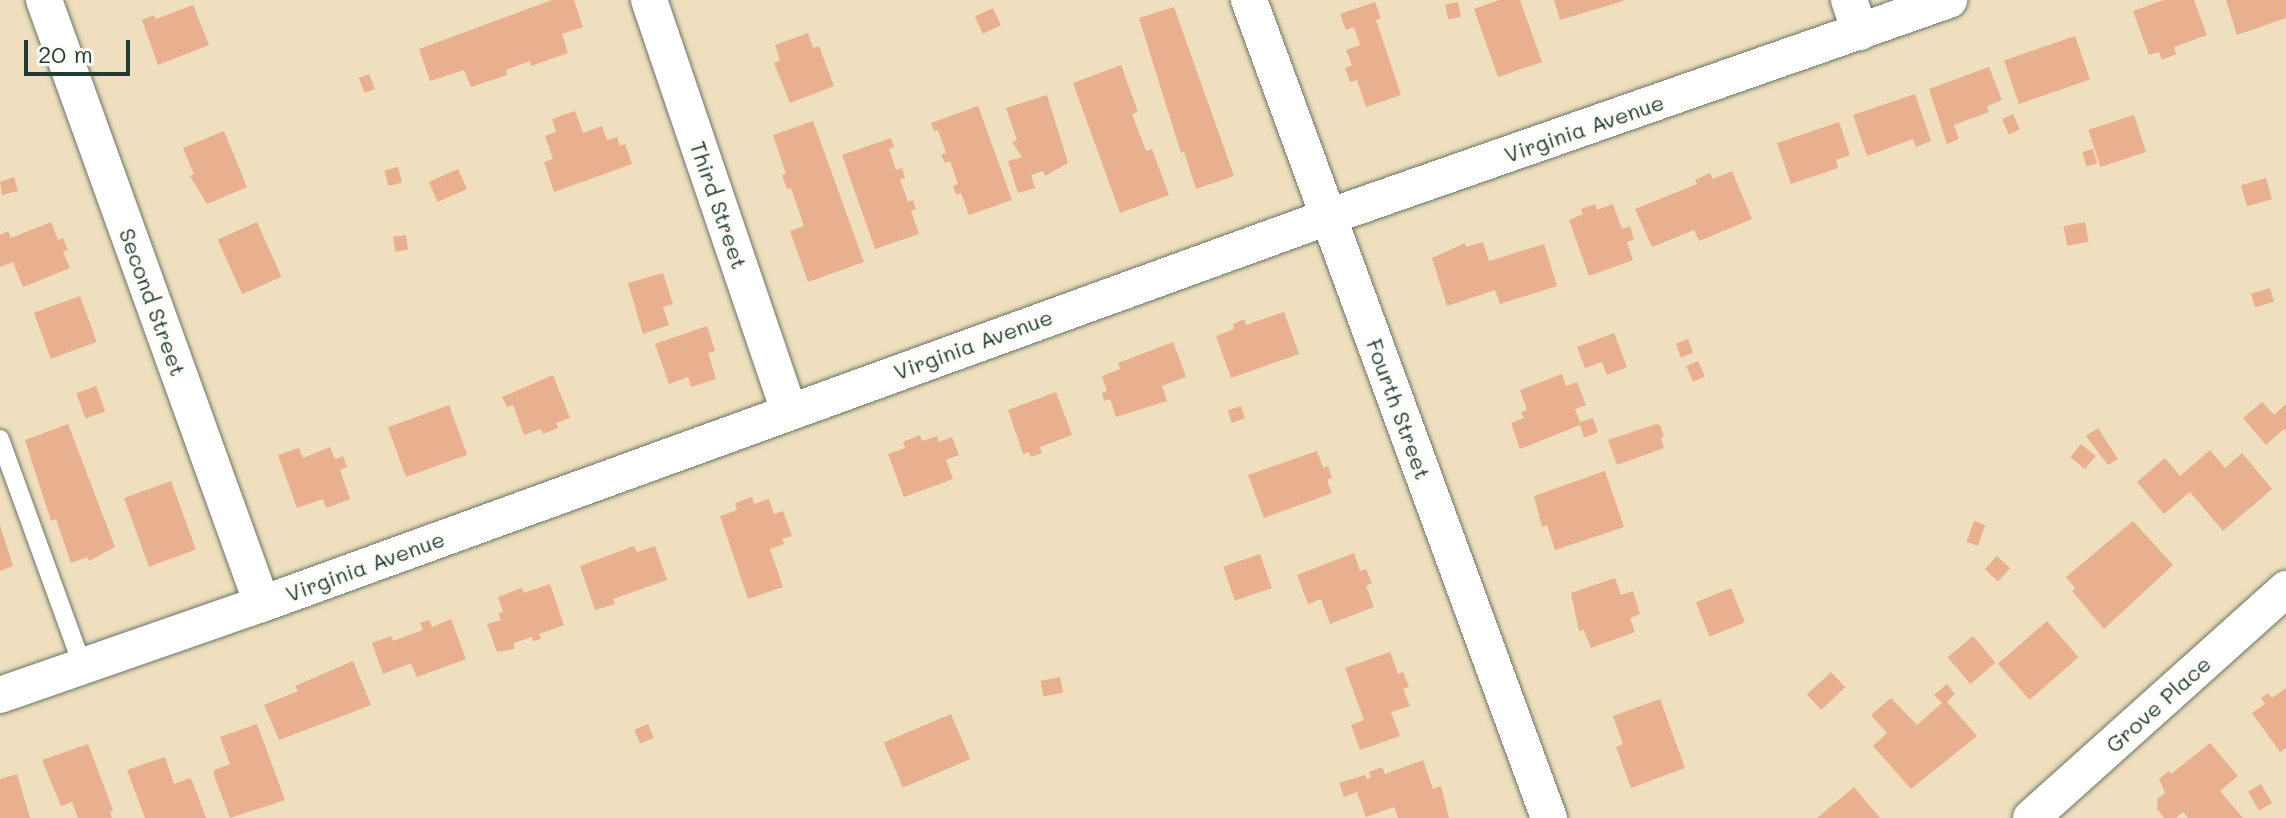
<!DOCTYPE html>
<html>
<head>
<meta charset="utf-8">
<style>
	body { margin:0 }
	#map { position:relative; width:2286px; height:818px; overflow:hidden; background:#efdfbe; font-family:Mali,sans-serif }
	div>[style] { position:absolute }
	[style*='--x'] { left:calc(var(--x)*1px); top:calc(var(--y)*1px); width:calc(var(--w)*1px); rotate:calc(var(--a)*1deg) }
	.building>* { inset:0; background:#e8b08f; transform-origin:0 0 }
	.roads { filter:drop-shadow(0 0 2px #687664) drop-shadow(0 0 2px #687664) }
	.lane>* { height:18px; margin:-9px; padding:0 9px; transform-origin:9px; border-radius:9px; background:#fff }
	.street>* { height:36px; margin:-18px; padding:0 18px; transform-origin:18px; border-radius:18px; background:#fff }
	span { translate:-50% -50%; white-space:nowrap; text-align:center; line-height:1.15; -webkit-text-stroke:7px #fdfcf7; paint-order:stroke }
	.street-label { font-size:22px; color:#1f3d34 }
	.scale { position:absolute; left:24px; top:40px; width:106px; height:36px; box-sizing:border-box; border:4px solid #1f3d34; border-top:0; padding-left:10px; font-size:24px; line-height:28px; white-space:nowrap; color:#1f3d34; -webkit-text-stroke:6px #fdfcf7; paint-order:stroke }
</style>
</head>
<body>
<div id="map">
	<div class="building">
		<div style="clip-path:polygon(552px 0,574px 0,583px 27px,562px 34px,568px 53px,531px 66px,530px 61px,506px 70px,507px 75px,471px 87px,464px 70px,430px 81px,419px 49px)"></div>
		<div style="clip-path:polygon(1499px 0,1520px 0,1542px 62px,1498px 77px,1474px 9px)"></div>
		<div style="clip-path:polygon(1554px 0,1623px 0,1623px 1px,1560px 20px)"></div>
		<div style="clip-path:polygon(2164px 0,2194px 0,2207px 35px,2174px 47px,2176px 54px,2162px 60px,2159px 52px,2149px 55px,2133px 11px)"></div>
		<div style="clip-path:polygon(2226px 0,2286px 0,2286px 18px,2237px 35px)"></div>
		<div style="clip-path:polygon(1375px 2px,1381px 18px,1376px 20px,1401px 95px,1366px 107px,1357px 80px,1350px 82px,1345px 68px,1352px 65px,1346px 50px,1360px 45px,1354px 27px,1346px 30px,1340px 14px)"></div>
		<div style="left:1458px;top:2px;width:15px;height:13px;rotate:79deg"></div>
		<div style="clip-path:polygon(193px 5px,209px 45px,158px 65px,142px 20px,154px 15px,156px 19px)"></div>
		<div style="clip-path:polygon(1174px 7px,1234px 176px,1196px 189px,1184px 152px,1181px 153px,1139px 18px)"></div>
		<div style="left:993px;top:8px;width:19px;height:20px;rotate:65deg"></div>
		<div style="clip-path:polygon(808px 33px,813px 48px,819px 46px,834px 86px,790px 103px,774px 63px,780px 60px,775px 45px)"></div>
		<div style="left:2075px;top:36px;width:46px;height:75px;rotate:71deg"></div>
		<div style="clip-path:polygon(1121px 65px,1138px 112px,1132px 114px,1146px 151px,1152px 149px,1169px 195px,1120px 213px,1073px 83px)"></div>
		<div style="clip-path:polygon(1989px 67px,2002px 100px,1987px 106px,1989px 112px,1954px 125px,1959px 139px,1947px 144px,1929px 89px)"></div>
		<div style="left:369px;top:74px;width:16px;height:11px;rotate:68deg"></div>
		<div style="clip-path:polygon(1915px 94px,1931px 141px,1916px 147px,1913px 139px,1867px 156px,1853px 115px)"></div>
		<div style="clip-path:polygon(1047px 95px,1068px 163px,1045px 176px,1043px 171px,1031px 175px,1035px 188px,1018px 193px,1008px 161px,1022px 157px,1012px 142px,1017px 140px,1006px 108px)"></div>
		<div style="clip-path:polygon(978px 106px,1012px 200px,969px 215px,961px 193px,956px 195px,953px 186px,958px 184px,950px 161px,945px 163px,941px 155px,946px 153px,938px 130px,934px 131px,931px 123px)"></div>
		<div style="clip-path:polygon(575px 111px,583px 133px,602px 126px,607px 140px,617px 137px,620px 146px,625px 144px,632px 164px,554px 192px,544px 162px,553px 159px,545px 136px,556px 132px,552px 119px)"></div>
		<div style="left:2013px;top:114px;width:17px;height:12px;rotate:66deg"></div>
		<div style="left:2134px;top:115px;width:39px;height:48px;rotate:72deg"></div>
		<div style="clip-path:polygon(813px 121px,864px 262px,808px 282px,790px 231px,804px 226px,791px 188px,787px 189px,782px 175px,786px 174px,773px 135px)"></div>
		<div style="clip-path:polygon(1839px 122px,1850px 155px,1836px 160px,1838px 168px,1791px 184px,1777px 143px)"></div>
		<div style="clip-path:polygon(224px 131px,247px 187px,207px 204px,190px 176px,194px 174px,183px 148px)"></div>
		<div style="clip-path:polygon(891px 138px,894px 147px,889px 149px,896px 170px,902px 168px,905px 178px,900px 179px,908px 202px,913px 200px,916px 209px,911px 211px,919px 234px,875px 249px,842px 155px)"></div>
		<div style="left:2093px;top:149px;width:15px;height:11px;rotate:74deg"></div>
		<div style="left:398px;top:167px;width:16px;height:14px;rotate:75deg"></div>
		<div style="left:458px;top:169px;width:22px;height:32px;rotate:66deg"></div>
		<div style="clip-path:polygon(1732px 171px,1752px 219px,1699px 241px,1694px 230px,1652px 247px,1635px 209px,1697px 184px,1695px 180px,1710px 173px,1713px 179px)"></div>
		<div style="clip-path:polygon(14px 177px,18px 191px,2px 195px,0 182px)"></div>
		<div style="left:2266px;top:178px;width:22px;height:26px;rotate:74deg"></div>
		<div style="clip-path:polygon(1595px 204px,1597px 210px,1613px 204px,1622px 229px,1630px 226px,1634px 240px,1627px 242px,1633px 260px,1589px 276px,1569px 220px,1583px 214px,1581px 209px)"></div>
		<div style="clip-path:polygon(51px 222px,58px 240px,63px 238px,68px 250px,63px 252px,70px 268px,23px 287px,13px 262px,0 267px,0 235px,8px 231px,11px 238px)"></div>
		<div style="left:257px;top:222px;width:60px;height:43px;rotate:66deg"></div>
		<div style="left:2085px;top:222px;width:20px;height:22px;rotate:79deg"></div>
		<div style="left:406px;top:235px;width:15px;height:13px;rotate:82deg"></div>
		<div style="clip-path:polygon(1483px 242px,1489px 261px,1544px 244px,1557px 286px,1500px 304px,1495px 290px,1447px 306px,1432px 258px,1465px 243px,1466px 247px)"></div>
		<div style="clip-path:polygon(663px 273px,673px 304px,663px 307px,669px 325px,643px 334px,628px 283px)"></div>
		<div style="left:2270px;top:288px;width:14px;height:20px;rotate:73deg"></div>
		<div style="left:80px;top:296px;width:49px;height:49px;rotate:70deg"></div>
		<div style="clip-path:polygon(1284px 312px,1299px 354px,1231px 378px,1216px 336px,1234px 329px,1233px 324px,1244px 319px,1246px 325px)"></div>
		<div style="clip-path:polygon(707px 326px,715px 351px,708px 353px,716px 379px,691px 387px,688px 377px,669px 384px,655px 344px)"></div>
		<div style="clip-path:polygon(1614px 333px,1627px 367px,1607px 375px,1602px 362px,1585px 368px,1577px 347px)"></div>
		<div style="left:1688px;top:339px;width:15px;height:13px;rotate:70deg"></div>
		<div style="clip-path:polygon(1173px 342px,1186px 377px,1162px 386px,1167px 401px,1116px 417px,1110px 399px,1104px 401px,1102px 393px,1107px 391px,1102px 376px,1120px 369px,1118px 363px)"></div>
		<div style="left:1698px;top:361px;width:17px;height:13px;rotate:66deg"></div>
		<div style="clip-path:polygon(1562px 374px,1566px 386px,1577px 382px,1586px 405px,1575px 409px,1580px 422px,1593px 418px,1598px 432px,1584px 438px,1580px 425px,1520px 449px,1511px 423px,1524px 418px,1521px 412px,1527px 410px,1520px 390px)"></div>
		<div style="clip-path:polygon(553px 375px,570px 418px,556px 423px,558px 428px,543px 434px,541px 429px,524px 435px,513px 405px,507px 407px,502px 397px)"></div>
		<div style="left:96px;top:386px;width:27px;height:21px;rotate:70deg"></div>
		<div style="clip-path:polygon(1056px 392px,1072px 435px,1040px 447px,1042px 453px,1031px 457px,1029px 452px,1023px 454px,1008px 410px)"></div>
		<div style="clip-path:polygon(2262px 402px,2274px 415px,2286px 404px,2286px 431px,2284px 429px,2266px 445px,2243px 418px)"></div>
		<div style="left:449px;top:405px;width:53px;height:65px;rotate:70deg"></div>
		<div style="left:1241px;top:406px;width:13px;height:14px;rotate:72deg"></div>
		<div style="clip-path:polygon(68px 424px,115px 547px,89px 561px,87px 557px,71px 563px,56px 519px,51px 521px,25px 440px)"></div>
		<div style="clip-path:polygon(1656px 424px,1660px 425px,1664px 436px,1661px 438px,1664px 448px,1617px 465px,1608px 440px)"></div>
		<div style="clip-path:polygon(2098px 428px,2118px 459px,2108px 465px,2086px 436px)"></div>
		<div style="clip-path:polygon(920px 435px,922px 441px,937px 436px,939px 442px,952px 437px,959px 455px,946px 460px,953px 479px,904px 497px,888px 454px,905px 448px,903px 442px)"></div>
		<div style="left:2081px;top:444px;width:19px;height:17px;rotate:39deg"></div>
		<div style="clip-path:polygon(330px 447px,335px 459px,343px 456px,347px 467px,340px 470px,350px 499px,326px 508px,323px 499px,297px 508px,278px 455px,299px 448px,303px 458px)"></div>
		<div style="clip-path:polygon(2210px 450px,2225px 468px,2242px 453px,2272px 489px,2223px 531px,2190px 492px,2164px 514px,2137px 482px,2165px 458px,2180px 476px)"></div>
		<div style="clip-path:polygon(1317px 451px,1323px 468px,1328px 466px,1332px 478px,1327px 480px,1332px 493px,1264px 518px,1248px 475px)"></div>
		<div style="clip-path:polygon(1605px 471px,1624px 527px,1555px 550px,1547px 525px,1542px 527px,1534px 496px)"></div>
		<div style="left:171px;top:481px;width:73px;height:50px;rotate:70deg"></div>
		<div style="clip-path:polygon(752px 497px,754px 504px,769px 499px,774px 514px,783px 511px,792px 536px,782px 539px,784px 544px,770px 549px,783px 587px,748px 599px,720px 516px,737px 510px,735px 503px)"></div>
		<div style="left:1974px;top:521px;width:12px;height:22px;rotate:20deg"></div>
		<div style="clip-path:polygon(2133px 521px,2173px 565px,2104px 629px,2072px 591px,2075px 588px,2066px 577px)"></div>
		<div style="clip-path:polygon(0 525px,13px 566px,0 571px)"></div>
		<div style="clip-path:polygon(634px 546px,637px 552px,655px 546px,667px 580px,613px 599px,615px 604px,595px 610px,580px 566px)"></div>
		<div style="clip-path:polygon(1354px 553px,1360px 571px,1366px 569px,1372px 583px,1366px 586px,1374px 607px,1330px 624px,1321px 599px,1308px 604px,1297px 575px)"></div>
		<div style="left:1260px;top:554px;width:36px;height:39px;rotate:71deg"></div>
		<div style="left:1997px;top:556px;width:18px;height:18px;rotate:43deg"></div>
		<div style="clip-path:polygon(1615px 578px,1621px 595px,1633px 591px,1640px 614px,1630px 618px,1635px 632px,1591px 648px,1584px 630px,1579px 631px,1571px 593px)"></div>
		<div style="clip-path:polygon(550px 584px,564px 625px,539px 634px,541px 639px,533px 641px,532px 637px,514px 643px,514px 649px,497px 652px,487px 624px,501px 620px,498px 613px,503px 612px,498px 597px,522px 588px,524px 593px)"></div>
		<div style="left:1731px;top:588px;width:37px;height:38px;rotate:68deg"></div>
		<div style="clip-path:polygon(451px 619px,466px 659px,417px 677px,411px 663px,383px 674px,372px 643px,391px 636px,393px 641px,423px 630px,420px 623px,429px 620px,432px 627px)"></div>
		<div style="left:2047px;top:621px;width:48px;height:65px;rotate:49deg"></div>
		<div style="left:1973px;top:636px;width:35px;height:33px;rotate:50deg"></div>
		<div style="clip-path:polygon(1390px 652px,1398px 674px,1403px 672px,1409px 687px,1403px 689px,1410px 706px,1391px 712px,1400px 736px,1360px 750px,1351px 725px,1364px 720px,1345px 668px)"></div>
		<div style="clip-path:polygon(353px 661px,371px 705px,279px 740px,264px 705px,298px 691px,295px 686px)"></div>
		<div style="left:1831px;top:672px;width:21px;height:33px;rotate:47deg"></div>
		<div style="left:1060px;top:677px;width:16px;height:20px;rotate:79deg"></div>
		<div style="clip-path:polygon(1947px 684px,1955px 694px,1947px 702px,1977px 736px,1911px 789px,1873px 746px,1887px 733px,1871px 715px,1891px 698px,1917px 725px,1942px 703px,1934px 695px)"></div>
		<div style="clip-path:polygon(2286px 688px,2286px 748px,2280px 752px,2252px 713px,2265px 704px,2261px 698px,2268px 693px,2272px 698px)"></div>
		<div style="clip-path:polygon(1660px 699px,1685px 768px,1631px 788px,1616px 747px,1623px 744px,1613px 716px)"></div>
		<div style="left:951px;top:714px;width:49px;height:73px;rotate:67deg"></div>
		<div style="clip-path:polygon(257px 724px,285px 800px,230px 818px,214px 775px,214px 770px,230px 764px,220px 737px)"></div>
		<div style="left:648px;top:724px;width:15px;height:15px;rotate:67deg"></div>
		<div style="clip-path:polygon(2210px 743px,2238px 776px,2220px 791px,2243px 818px,2188px 818px,2183px 812px,2176px 818px,2164px 818px,2157px 809px,2158px 798px,2165px 793px,2159px 779px,2169px 771px,2171px 774px)"></div>
		<div style="clip-path:polygon(88px 744px,113px 810px,110px 812px,112px 818px,78px 818px,72px 802px,61px 806px,42px 760px)"></div>
		<div style="clip-path:polygon(165px 757px,174px 784px,190px 778px,193px 783px,206px 818px,145px 818px,127px 770px)"></div>
		<div style="clip-path:polygon(1423px 760px,1433px 789px,1441px 786px,1449px 818px,1398px 818px,1394px 807px,1366px 817px,1357px 792px,1344px 797px,1339px 783px,1365px 775px,1367px 779px,1371px 778px,1369px 772px,1382px 767px,1385px 774px)"></div>
		<div style="clip-path:polygon(17px 774px,30px 818px,0 818px,0 779px)"></div>
		<div style="left:2261px;top:784px;width:22px;height:15px;rotate:60deg"></div>
		<div style="clip-path:polygon(1854px 787px,1880px 818px,1817px 818px)"></div>
	</div>
	<div class="roads">
		<div class="lane">
			<div style="--x:0;--y:439;--w:243;--a:70"></div>
		</div>
		<div class="street">
			<div style="--x:44;--y:0;--w:642;--a:70.15"></div>
			<div style="--x:649;--y:0;--w:434;--a:71.2"></div>
			<div style="--x:1249;--y:0;--w:871;--a:69.86"></div>
			<div style="--x:1849;--y:0;--w:34;--a:71"></div>
			<div style="--x:0;--y:695;--w:277;--a:-19.2"></div>
			<div style="--x:262;--y:604;--w:1134;--a:-19.95"></div>
			<div style="--x:1328;--y:217;--w:658;--a:-19.26"></div>
			<div style="--x:2031;--y:818;--w:343;--a:-41.9"></div>
		</div>
	</div>
	<div class="street-label">
		<span style="left:1584px;top:128px;rotate:-19deg">Virginia Avenue</span>
		<span style="left:719px;top:205px;rotate:71deg">Third Street</span>
		<span style="left:153px;top:302px;rotate:70deg">Second Street</span>
		<span style="left:973px;top:344px;rotate:-20deg">Virginia Avenue</span>
		<span style="left:1399px;top:409px;rotate:70deg">Fourth Street</span>
		<span style="left:365px;top:566px;rotate:-20deg">Virginia Avenue</span>
		<span style="left:2158px;top:704px;rotate:-42deg">Grove Place</span>
	</div>
	<div class="scale">20 m</div>
</div>
</body>
</html>
